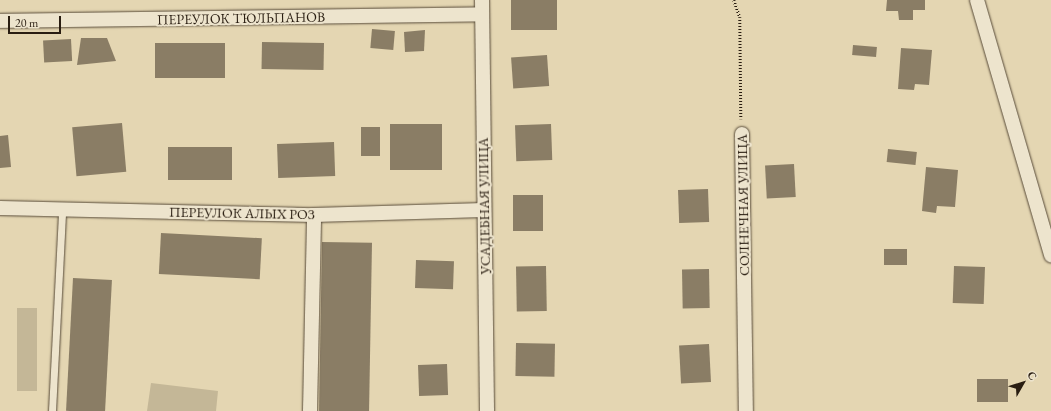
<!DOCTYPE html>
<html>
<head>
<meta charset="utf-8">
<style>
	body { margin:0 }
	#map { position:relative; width:1051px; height:411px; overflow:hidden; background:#e4d6b2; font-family:"EB Garamond",serif }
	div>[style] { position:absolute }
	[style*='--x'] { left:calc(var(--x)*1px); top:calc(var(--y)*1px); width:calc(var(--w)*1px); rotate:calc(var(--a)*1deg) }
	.green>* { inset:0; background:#c4b797; transform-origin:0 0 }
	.building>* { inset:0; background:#8a7d65; transform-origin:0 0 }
	.path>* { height:2.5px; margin-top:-1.25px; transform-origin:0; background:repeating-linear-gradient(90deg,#291d11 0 1px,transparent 0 3px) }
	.roads { filter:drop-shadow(0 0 1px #584b39) drop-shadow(0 0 1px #584b39) }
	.lane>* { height:7px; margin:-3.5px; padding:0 3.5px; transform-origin:3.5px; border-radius:3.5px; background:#ede4cd }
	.street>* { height:14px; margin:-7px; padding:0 7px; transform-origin:7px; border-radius:7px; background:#ede4cd }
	span { translate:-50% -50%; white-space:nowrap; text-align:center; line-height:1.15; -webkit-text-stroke:4px #ede4cd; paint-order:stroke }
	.street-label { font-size:14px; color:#291d11 }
	.north { position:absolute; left:1003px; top:363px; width:40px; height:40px; -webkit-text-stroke:3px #ede4cd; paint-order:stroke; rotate:51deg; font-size:11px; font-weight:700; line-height:16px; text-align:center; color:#291d11 }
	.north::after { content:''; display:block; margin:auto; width:14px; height:18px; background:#291d11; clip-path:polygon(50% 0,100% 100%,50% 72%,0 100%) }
	.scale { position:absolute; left:8px; top:16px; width:53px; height:18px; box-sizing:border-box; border:2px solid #291d11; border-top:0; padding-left:5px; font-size:12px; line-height:14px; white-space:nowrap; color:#291d11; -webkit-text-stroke:3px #ede4cd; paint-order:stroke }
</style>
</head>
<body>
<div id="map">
	<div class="green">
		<div style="left:17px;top:308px;width:20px;height:83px"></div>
		<div style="clip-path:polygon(151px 383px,218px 391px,216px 411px,147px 411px)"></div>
	</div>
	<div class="building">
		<div style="left:511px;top:0;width:46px;height:30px"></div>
		<div style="clip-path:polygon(887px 0,925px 0,925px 10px,913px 10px,913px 20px,899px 20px,898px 11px,886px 11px)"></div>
		<div style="left:372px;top:29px;width:23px;height:19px;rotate:5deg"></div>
		<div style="clip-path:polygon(425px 30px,424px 51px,405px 52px,404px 32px)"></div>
		<div style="clip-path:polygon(81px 38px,107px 38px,116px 61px,77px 65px)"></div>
		<div style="left:71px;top:39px;width:22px;height:28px;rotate:87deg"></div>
		<div style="left:262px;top:42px;width:62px;height:27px;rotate:1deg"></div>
		<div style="left:225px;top:43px;width:35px;height:70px;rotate:90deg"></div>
		<div style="left:853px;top:45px;width:24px;height:10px;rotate:5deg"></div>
		<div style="clip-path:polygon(901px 48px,932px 50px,929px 85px,915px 84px,914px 90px,898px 89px)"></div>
		<div style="left:547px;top:55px;width:31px;height:36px;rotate:86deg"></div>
		<div style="left:122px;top:123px;width:49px;height:50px;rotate:85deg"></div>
		<div style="left:390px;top:124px;width:52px;height:46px"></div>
		<div style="left:551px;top:124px;width:36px;height:36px;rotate:88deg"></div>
		<div style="left:361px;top:127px;width:19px;height:29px"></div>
		<div style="clip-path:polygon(8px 135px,11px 167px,0 168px,0 136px)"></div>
		<div style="left:334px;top:142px;width:34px;height:57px;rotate:88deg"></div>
		<div style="left:232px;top:147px;width:33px;height:64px;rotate:90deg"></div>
		<div style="left:888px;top:149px;width:29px;height:13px;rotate:6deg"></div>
		<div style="left:794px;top:164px;width:33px;height:29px;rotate:87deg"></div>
		<div style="clip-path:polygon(926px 167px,958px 170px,955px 207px,937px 206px,936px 213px,922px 211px)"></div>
		<div style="left:708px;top:189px;width:33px;height:30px;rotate:88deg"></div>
		<div style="left:513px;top:195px;width:30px;height:36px"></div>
		<div style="left:161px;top:233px;width:101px;height:41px;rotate:3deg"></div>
		<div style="left:322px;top:242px;width:50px;height:169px;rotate:1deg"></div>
		<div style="left:884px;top:249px;width:23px;height:16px"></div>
		<div style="left:416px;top:260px;width:38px;height:28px;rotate:2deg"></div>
		<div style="left:546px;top:266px;width:45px;height:30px;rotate:89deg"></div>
		<div style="left:954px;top:266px;width:31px;height:37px;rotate:2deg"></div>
		<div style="left:709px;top:269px;width:39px;height:27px;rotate:89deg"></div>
		<div style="left:73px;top:278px;width:39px;height:133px;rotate:3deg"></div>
		<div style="left:516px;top:343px;width:39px;height:33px;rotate:1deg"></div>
		<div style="left:709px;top:344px;width:38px;height:30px;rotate:87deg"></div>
		<div style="left:447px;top:364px;width:31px;height:29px;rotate:88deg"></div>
		<div style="left:1008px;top:379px;width:23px;height:31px;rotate:90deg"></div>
	</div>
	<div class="path">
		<div style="--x:734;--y:0;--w:18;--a:71"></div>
		<div style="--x:740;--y:17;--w:102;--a:89.4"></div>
	</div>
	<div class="roads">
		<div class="lane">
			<div style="--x:52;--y:411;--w:200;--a:-87.1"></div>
		</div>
		<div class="street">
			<div style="--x:482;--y:0;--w:411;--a:89.3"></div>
			<div style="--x:977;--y:0;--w:266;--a:73.8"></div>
			<div style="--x:0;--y:21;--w:482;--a:-0.8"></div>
			<div style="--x:742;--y:134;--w:277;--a:89.2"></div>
			<div style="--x:0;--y:208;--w:314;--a:1.3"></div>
			<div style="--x:314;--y:215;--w:170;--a:-1.7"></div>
			<div style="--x:310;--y:411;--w:196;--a:-88.8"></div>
		</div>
	</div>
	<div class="street-label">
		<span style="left:241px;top:18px;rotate:-1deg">ПЕРЕУЛОК ТЮЛЬПАНОВ</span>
		<span style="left:743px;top:205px;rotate:-91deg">СОЛНЕЧНАЯ УЛИЦА</span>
		<span style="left:484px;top:206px;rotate:-91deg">УСАДЕБНАЯ УЛИЦА</span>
		<span style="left:242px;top:213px;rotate:1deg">ПЕРЕУЛОК АЛЫХ РОЗ</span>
	</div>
	<div class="north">С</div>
	<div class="scale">20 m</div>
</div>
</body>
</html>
